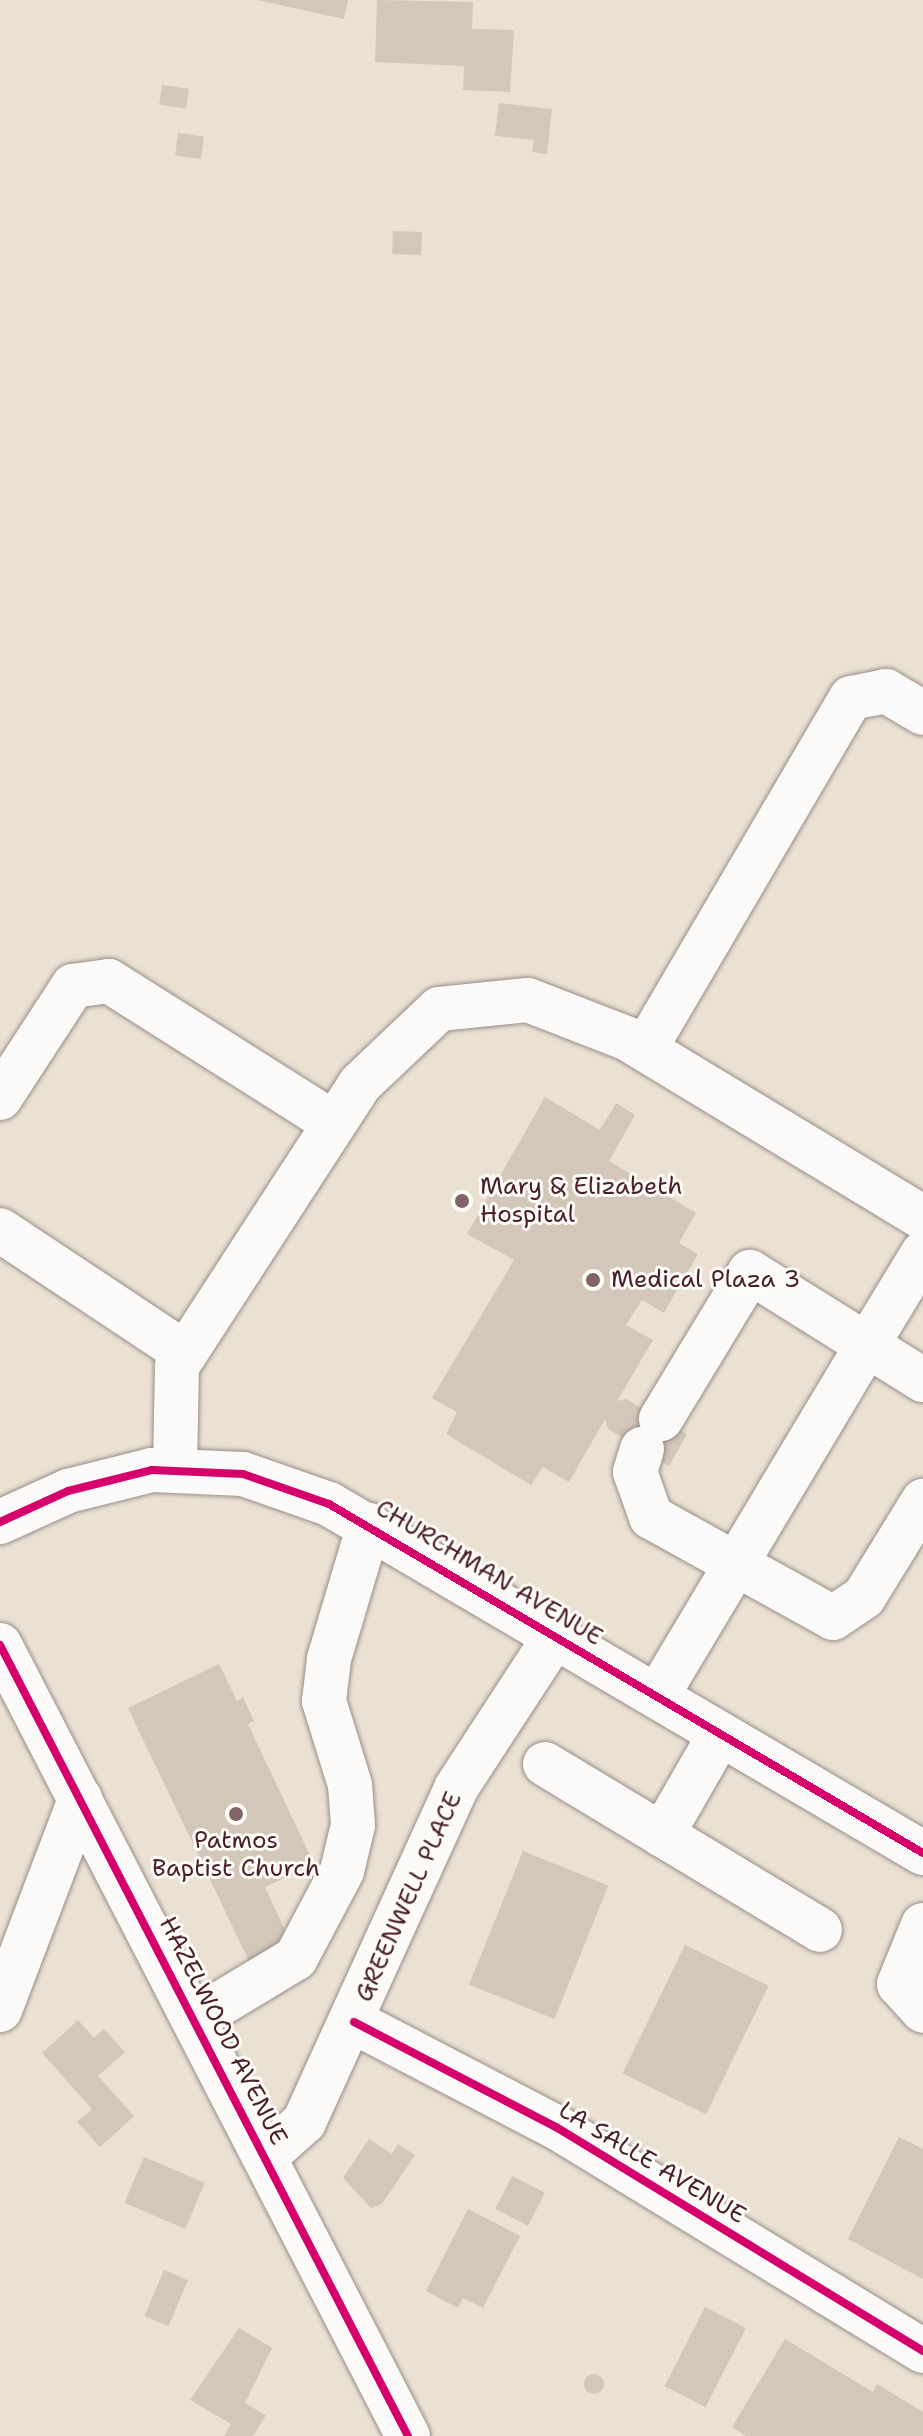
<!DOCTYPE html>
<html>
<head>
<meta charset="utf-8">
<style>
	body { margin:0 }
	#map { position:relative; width:923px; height:2436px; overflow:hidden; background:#eae1d3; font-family:"Shantell Sans",sans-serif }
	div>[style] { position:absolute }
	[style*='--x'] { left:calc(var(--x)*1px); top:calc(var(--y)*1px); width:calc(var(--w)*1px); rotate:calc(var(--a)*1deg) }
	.building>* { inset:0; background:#d2c7b9; transform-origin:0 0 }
	.round { border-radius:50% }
	.roads { filter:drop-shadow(0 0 2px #998d88) drop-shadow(0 0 2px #998d88) }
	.minor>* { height:44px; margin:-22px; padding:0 22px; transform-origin:22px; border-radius:22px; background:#fcfaf8 }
	.cycleway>* { height:8px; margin:-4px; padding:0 4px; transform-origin:4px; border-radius:4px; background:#d6006c }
	.dots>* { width:22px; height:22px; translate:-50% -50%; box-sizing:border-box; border:4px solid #fdfcf7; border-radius:50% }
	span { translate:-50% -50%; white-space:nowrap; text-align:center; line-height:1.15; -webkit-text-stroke:6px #fdfcf7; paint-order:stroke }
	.poi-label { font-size:24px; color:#4a1f2b }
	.left { translate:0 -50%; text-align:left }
	.street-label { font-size:24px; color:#4a1f2b }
</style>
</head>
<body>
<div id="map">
	<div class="building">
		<div style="clip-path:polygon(257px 0,348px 0,344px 19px)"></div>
		<div style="clip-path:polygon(377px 0,473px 2px,472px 29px,514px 30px,510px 92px,463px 90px,464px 66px,375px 62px)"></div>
		<div style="left:162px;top:85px;width:27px;height:20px;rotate:8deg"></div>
		<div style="clip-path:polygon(499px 103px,552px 109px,547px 154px,532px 152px,534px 140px,495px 136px)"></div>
		<div style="left:178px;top:133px;width:26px;height:23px;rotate:7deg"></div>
		<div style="left:393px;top:231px;width:29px;height:23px;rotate:2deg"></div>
		<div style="clip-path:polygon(545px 1097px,600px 1130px,616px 1103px,635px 1115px,609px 1161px,696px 1213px,679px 1243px,698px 1254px,664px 1313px,642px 1300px,626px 1325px,653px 1340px,617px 1401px,626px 1399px,687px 1434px,669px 1466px,608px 1429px,605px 1419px,569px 1482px,543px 1467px,531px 1485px,446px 1434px,457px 1412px,432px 1398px,514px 1260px,467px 1234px)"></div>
		<div style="clip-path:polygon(219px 1664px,237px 1701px,243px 1697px,254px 1721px,248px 1724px,314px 1864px,265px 1887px,291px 1943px,250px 1963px,128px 1708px)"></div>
		<div style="left:523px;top:1851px;width:92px;height:144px;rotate:22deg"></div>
		<div style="left:685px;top:1945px;width:93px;height:143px;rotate:26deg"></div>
		<div style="clip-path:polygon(78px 2020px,94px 2038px,104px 2029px,125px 2052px,98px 2076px,134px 2116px,100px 2147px,77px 2122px,92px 2109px,42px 2053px)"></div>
		<div style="clip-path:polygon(899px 2137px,923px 2149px,923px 2279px,848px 2239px)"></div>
		<div style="clip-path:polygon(369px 2139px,392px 2154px,398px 2144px,415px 2155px,382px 2204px,371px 2208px,343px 2178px)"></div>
		<div style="left:144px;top:2157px;width:66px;height:50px;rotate:23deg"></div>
		<div style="left:512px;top:2176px;width:37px;height:37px;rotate:27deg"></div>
		<div style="clip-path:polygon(468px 2209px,520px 2236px,483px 2308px,463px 2298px,458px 2308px,426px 2291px)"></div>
		<div style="left:164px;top:2270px;width:26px;height:50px;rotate:23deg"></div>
		<div style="left:705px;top:2307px;width:46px;height:89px;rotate:27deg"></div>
		<div style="clip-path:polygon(239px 2328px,272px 2348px,245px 2403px,266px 2415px,253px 2436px,224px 2436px,231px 2424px,190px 2400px)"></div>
		<div style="clip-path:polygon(785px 2339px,873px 2392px,877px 2384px,923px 2412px,923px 2436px,746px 2436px,732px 2427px)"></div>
		<div class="round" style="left:584px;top:2374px;width:20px;height:20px"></div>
	</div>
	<div class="roads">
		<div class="minor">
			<div style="--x:645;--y:1049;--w:407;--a:-59.6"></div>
			<div style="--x:851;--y:698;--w:36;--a:-11"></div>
			<div style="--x:886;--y:691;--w:43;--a:30.7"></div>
			<div style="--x:0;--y:1098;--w:134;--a:-56.9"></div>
			<div style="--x:73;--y:986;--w:36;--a:-8"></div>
			<div style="--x:109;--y:981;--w:266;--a:32.3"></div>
			<div style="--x:0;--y:1230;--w:222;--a:33.6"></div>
			<div style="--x:923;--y:1253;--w:108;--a:121.3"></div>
			<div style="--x:867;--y:1345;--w:66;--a:32"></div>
			<div style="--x:642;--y:1449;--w:24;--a:107"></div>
			<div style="--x:635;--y:1472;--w:48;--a:70.4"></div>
			<div style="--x:651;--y:1517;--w:208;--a:29"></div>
			<div style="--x:833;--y:1618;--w:37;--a:-34"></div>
			<div style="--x:864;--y:1597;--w:113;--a:-58.4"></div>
			<div style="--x:175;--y:1469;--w:103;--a:-88.9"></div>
			<div style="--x:177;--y:1366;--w:336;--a:-57"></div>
			<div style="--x:360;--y:1084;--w:109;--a:-43.5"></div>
			<div style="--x:439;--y:1009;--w:89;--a:-5.8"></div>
			<div style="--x:528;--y:1000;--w:107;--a:21.3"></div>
			<div style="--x:628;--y:1039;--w:345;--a:31.2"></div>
			<div style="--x:0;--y:1522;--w:75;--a:-24.5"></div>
			<div style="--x:68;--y:1491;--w:87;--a:-14"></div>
			<div style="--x:152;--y:1470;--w:91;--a:2.5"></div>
			<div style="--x:243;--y:1474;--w:91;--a:19.2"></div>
			<div style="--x:329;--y:1504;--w:689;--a:30.44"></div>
			<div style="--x:0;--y:1645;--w:890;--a:62.72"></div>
			<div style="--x:657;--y:1696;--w:409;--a:-59.1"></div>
			<div style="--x:867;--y:1345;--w:138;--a:-148"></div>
			<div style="--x:750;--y:1272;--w:172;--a:121.2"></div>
			<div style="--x:545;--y:1764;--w:321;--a:31.1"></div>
			<div style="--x:662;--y:1835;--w:116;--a:-60.1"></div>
			<div style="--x:923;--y:1925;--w:64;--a:112.1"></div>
			<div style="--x:899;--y:1984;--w:36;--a:48"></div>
			<div style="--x:0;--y:2010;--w:226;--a:-69.2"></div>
			<div style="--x:195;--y:2019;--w:118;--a:-31.1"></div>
			<div style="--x:296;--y:1958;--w:98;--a:-62.1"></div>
			<div style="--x:342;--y:1871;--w:47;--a:-76.6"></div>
			<div style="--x:353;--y:1825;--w:40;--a:-94.3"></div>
			<div style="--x:350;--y:1785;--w:88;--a:-107.2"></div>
			<div style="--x:324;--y:1701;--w:42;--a:-83.2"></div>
			<div style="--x:329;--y:1659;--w:140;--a:-73.4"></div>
			<div style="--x:354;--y:2022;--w:228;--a:27.5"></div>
			<div style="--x:556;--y:2127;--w:430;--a:31.4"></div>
			<div style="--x:266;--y:2156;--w:51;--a:-41.8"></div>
			<div style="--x:304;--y:2122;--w:367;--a:-65.5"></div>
			<div style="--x:456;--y:1788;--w:181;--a:-56.9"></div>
		</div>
	</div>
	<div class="cycleway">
		<div style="--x:0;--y:1522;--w:75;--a:-24.5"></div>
		<div style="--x:68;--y:1491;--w:87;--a:-14"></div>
		<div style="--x:152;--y:1470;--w:91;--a:2.5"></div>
		<div style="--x:243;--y:1474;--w:91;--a:19.2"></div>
		<div style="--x:329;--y:1504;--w:689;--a:30.44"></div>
		<div style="--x:0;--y:1645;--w:890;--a:62.72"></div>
		<div style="--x:354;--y:2022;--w:228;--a:27.5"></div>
		<div style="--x:556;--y:2127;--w:430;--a:31.4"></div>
	</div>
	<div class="dots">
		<div style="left:462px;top:1201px;background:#826366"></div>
		<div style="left:593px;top:1280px;background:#826366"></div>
		<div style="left:236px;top:1814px;background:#826366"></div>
	</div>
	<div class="poi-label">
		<span class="left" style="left:480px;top:1201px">Mary &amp; Elizabeth<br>Hospital</span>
		<span class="left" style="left:611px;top:1280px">Medical Plaza 3</span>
		<span style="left:236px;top:1855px">Patmos<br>Baptist Church</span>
	</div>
	<div class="street-label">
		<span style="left:489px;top:1573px;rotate:31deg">CHURCHMAN AVENUE</span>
		<span style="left:409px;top:1897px;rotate:-66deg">GREENWELL PLACE</span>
		<span style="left:223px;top:2031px;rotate:63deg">HAZELWOOD AVENUE</span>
		<span style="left:652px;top:2163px;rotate:31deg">LA SALLE AVENUE</span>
	</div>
</div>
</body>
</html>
